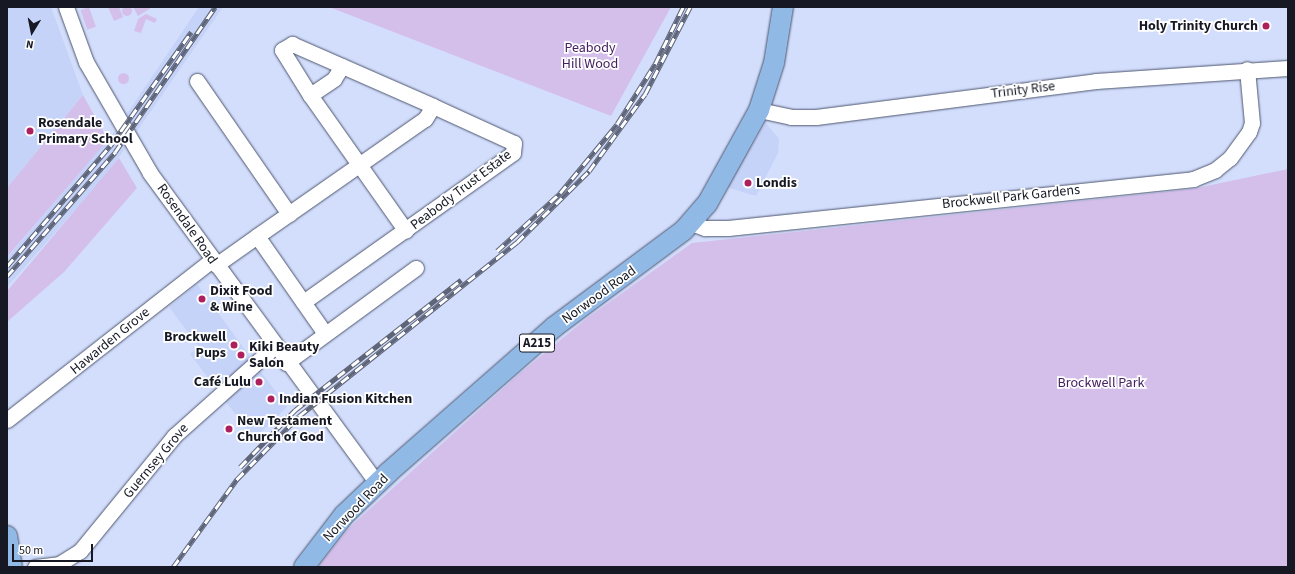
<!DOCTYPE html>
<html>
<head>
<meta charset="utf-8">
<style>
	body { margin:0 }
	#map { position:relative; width:1295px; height:574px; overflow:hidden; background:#d3defc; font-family:"Source Sans 3",sans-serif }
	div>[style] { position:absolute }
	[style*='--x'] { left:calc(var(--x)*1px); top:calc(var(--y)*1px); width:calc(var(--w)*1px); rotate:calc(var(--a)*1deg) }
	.built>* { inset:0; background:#c6d3f8 }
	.green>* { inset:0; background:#d4bfeb; transform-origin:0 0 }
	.round { border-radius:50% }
	.roads { filter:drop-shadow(0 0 1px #4d566f) drop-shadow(0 0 1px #4d566f) }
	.minor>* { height:15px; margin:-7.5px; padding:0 7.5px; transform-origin:7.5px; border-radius:7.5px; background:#fff }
	.major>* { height:20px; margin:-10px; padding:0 10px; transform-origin:10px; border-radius:10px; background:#91b9e6 }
	.rail>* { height:4.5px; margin-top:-2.25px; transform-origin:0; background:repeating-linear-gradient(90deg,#fff 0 9px,#5f6578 0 18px); box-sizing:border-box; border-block:1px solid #5f6578 }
	.dots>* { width:11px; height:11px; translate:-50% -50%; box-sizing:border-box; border:2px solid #fff; border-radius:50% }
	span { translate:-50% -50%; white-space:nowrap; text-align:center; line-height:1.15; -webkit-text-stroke:3.5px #fff; paint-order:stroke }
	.shield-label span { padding:1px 3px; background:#fff; border:1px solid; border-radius:3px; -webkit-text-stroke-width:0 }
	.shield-label { font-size:13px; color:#161924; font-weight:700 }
	.poi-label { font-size:14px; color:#161924; font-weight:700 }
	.right { translate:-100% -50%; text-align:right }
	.left { translate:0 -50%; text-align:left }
	.park-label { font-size:14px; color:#452162 }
	.street-label { font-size:14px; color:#161924 }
	.frame { position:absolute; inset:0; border:8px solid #161924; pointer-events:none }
	.north { position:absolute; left:12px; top:12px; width:40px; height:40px; -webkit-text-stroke:3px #fff; paint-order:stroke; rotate:190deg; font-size:11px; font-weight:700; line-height:16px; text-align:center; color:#161924 }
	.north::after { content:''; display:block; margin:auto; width:14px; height:18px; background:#161924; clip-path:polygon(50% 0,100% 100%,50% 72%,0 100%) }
	.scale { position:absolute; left:12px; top:544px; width:81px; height:18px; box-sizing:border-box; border:2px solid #161924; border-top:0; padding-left:5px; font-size:12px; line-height:14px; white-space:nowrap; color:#161924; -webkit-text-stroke:3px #fff; paint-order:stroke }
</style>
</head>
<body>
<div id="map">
	<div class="built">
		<div style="clip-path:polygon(7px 7px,51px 7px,83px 95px,7px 188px)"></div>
		<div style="clip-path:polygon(199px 7px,223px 7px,108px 173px,7px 287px,7px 258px,116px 130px)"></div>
		<div style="clip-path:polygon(766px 123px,779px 139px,778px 153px,756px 196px,726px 187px)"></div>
		<div style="clip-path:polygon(197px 284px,287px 407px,254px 439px,190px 354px,199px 347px,169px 307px)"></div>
	</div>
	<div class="green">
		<div class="round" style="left:122px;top:6px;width:10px;height:10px"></div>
		<div style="left:89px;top:7px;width:21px;height:9px;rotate:71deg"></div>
		<div style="clip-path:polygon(108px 7px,119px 7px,123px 17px,114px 21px)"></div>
		<div style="clip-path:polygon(133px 7px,151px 7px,151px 8px,138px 16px)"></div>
		<div style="clip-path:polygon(329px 7px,671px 7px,611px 116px)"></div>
		<div style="clip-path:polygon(146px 14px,157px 19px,155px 23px,146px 19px,141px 33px,134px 31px,138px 19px)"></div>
		<div class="round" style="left:117.5px;top:72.5px;width:11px;height:11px"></div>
		<div style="clip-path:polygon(83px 95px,108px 140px,7px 257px,7px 188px)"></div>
		<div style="clip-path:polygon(119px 158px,137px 188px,64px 272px,7px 322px,7px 291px)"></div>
		<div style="clip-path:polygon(1288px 169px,1288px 567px,318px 567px,350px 527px,518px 375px,586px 319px,692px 243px,1192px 189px)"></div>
	</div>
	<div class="roads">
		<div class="minor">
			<div style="--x:66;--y:7;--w:59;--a:70"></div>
			<div style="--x:86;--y:62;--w:128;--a:60"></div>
			<div style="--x:150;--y:173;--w:384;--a:53.8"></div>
			<div style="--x:342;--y:66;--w:15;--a:122"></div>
			<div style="--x:334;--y:79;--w:29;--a:146"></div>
			<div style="--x:310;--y:95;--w:53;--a:-121.9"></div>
			<div style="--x:282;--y:50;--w:12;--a:-31"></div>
			<div style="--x:292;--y:44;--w:154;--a:23.7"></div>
			<div style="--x:197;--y:81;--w:162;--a:55.3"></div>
			<div style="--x:310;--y:95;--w:166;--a:54.8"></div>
			<div style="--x:759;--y:110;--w:33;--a:12"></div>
			<div style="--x:791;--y:117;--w:25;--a:0"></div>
			<div style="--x:816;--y:117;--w:282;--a:-7.3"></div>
			<div style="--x:1096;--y:81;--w:192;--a:-3.9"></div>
			<div style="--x:691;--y:223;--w:15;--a:20"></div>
			<div style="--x:705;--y:228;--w:23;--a:0"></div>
			<div style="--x:728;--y:228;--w:468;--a:-6"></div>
			<div style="--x:1193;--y:179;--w:24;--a:-22"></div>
			<div style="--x:1215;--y:170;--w:19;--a:-39"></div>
			<div style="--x:1230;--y:158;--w:32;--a:-54"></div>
			<div style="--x:1249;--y:132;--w:9;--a:-72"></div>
			<div style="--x:1252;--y:123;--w:54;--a:-95.3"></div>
			<div style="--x:216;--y:265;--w:50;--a:-35.3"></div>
			<div style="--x:303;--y:302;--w:80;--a:-124.9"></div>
			<div style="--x:257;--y:236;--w:205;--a:-34.9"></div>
			<div style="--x:425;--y:119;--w:15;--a:-58"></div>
			<div style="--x:433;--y:106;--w:89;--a:24.6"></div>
			<div style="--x:514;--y:143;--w:10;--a:96"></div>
			<div style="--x:513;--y:153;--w:257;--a:144.6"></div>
			<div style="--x:303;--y:302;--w:38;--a:55"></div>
			<div style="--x:286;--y:363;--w:161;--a:-36.2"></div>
			<div style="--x:7;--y:420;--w:260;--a:-38"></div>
			<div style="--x:35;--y:567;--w:24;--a:-7"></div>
			<div style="--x:59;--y:564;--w:25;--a:-32"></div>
			<div style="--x:80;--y:551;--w:149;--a:-50.7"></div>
			<div style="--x:174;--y:436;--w:135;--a:-41.7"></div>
		</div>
		<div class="major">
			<div style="--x:7;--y:536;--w:31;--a:81"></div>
			<div style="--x:304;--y:567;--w:66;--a:-52.4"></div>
			<div style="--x:344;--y:515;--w:62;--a:-43.7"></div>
			<div style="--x:389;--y:472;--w:220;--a:-41.3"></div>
			<div style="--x:554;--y:327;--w:162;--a:-36.7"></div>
			<div style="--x:684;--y:230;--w:35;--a:-49"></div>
			<div style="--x:707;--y:204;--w:107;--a:-61"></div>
			<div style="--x:759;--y:110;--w:49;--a:-72.3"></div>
			<div style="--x:774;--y:63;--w:57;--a:-80.9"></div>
		</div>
	</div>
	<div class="rail">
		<div style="--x:497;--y:251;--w:86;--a:-42.6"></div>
		<div style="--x:560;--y:193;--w:89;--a:-50.4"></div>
		<div style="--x:617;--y:124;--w:71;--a:-57.7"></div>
		<div style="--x:655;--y:64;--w:64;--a:-63.8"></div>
		<div style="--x:7;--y:266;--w:158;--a:-49.4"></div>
		<div style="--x:110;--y:146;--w:140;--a:-54.6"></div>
		<div style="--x:7;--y:276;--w:164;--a:-48.9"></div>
		<div style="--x:115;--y:152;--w:176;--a:-55.4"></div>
		<div style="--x:240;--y:467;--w:79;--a:-46"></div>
		<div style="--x:295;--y:410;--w:211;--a:-38.1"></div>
		<div style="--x:173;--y:567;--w:109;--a:-54"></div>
		<div style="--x:237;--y:479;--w:88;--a:-45.5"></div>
		<div style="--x:299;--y:416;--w:279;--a:-38.6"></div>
		<div style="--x:517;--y:242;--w:101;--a:-44.6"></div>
		<div style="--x:589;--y:171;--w:95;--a:-54"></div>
		<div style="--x:645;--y:94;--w:98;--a:-62.7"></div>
	</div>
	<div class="dots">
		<div style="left:1266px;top:26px;background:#ad205d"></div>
		<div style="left:30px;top:131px;background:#ad205d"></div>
		<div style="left:748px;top:183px;background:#ad205d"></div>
		<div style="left:202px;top:299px;background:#ad205d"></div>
		<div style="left:234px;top:345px;background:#ad205d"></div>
		<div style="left:241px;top:355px;background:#ad205d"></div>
		<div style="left:259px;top:382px;background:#ad205d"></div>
		<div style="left:271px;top:399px;background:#ad205d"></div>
		<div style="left:229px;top:429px;background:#ad205d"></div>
	</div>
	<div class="shield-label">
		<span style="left:537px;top:343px">A215</span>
	</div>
	<div class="poi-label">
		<span class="right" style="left:1258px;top:26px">Holy Trinity Church</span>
		<span class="left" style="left:38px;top:131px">Rosendale<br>Primary School</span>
		<span class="left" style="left:756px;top:183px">Londis</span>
		<span class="left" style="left:210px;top:299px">Dixit Food<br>&amp; Wine</span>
		<span class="right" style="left:226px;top:345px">Brockwell<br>Pups</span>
		<span class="left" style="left:249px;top:355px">Kiki Beauty<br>Salon</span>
		<span class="right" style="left:251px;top:382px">Café Lulu</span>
		<span class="left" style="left:279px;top:399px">Indian Fusion Kitchen</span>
		<span class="left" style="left:237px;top:429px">New Testament<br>Church of God</span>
	</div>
	<div class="park-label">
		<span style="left:590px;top:56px">Peabody<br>Hill Wood</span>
		<span style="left:1101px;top:383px">Brockwell Park</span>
	</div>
	<div class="street-label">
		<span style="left:1023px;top:90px;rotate:-7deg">Trinity Rise</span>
		<span style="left:461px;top:190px;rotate:-37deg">Peabody Trust Estate</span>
		<span style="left:1011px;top:197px;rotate:-6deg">Brockwell Park Gardens</span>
		<span style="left:187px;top:224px;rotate:55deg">Rosendale Road</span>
		<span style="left:599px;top:295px;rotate:-36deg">Norwood Road</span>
		<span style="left:110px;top:341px;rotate:-39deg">Hawarden Grove</span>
		<span style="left:156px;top:461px;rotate:-50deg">Guernsey Grove</span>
		<span style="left:356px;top:508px;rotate:-46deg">Norwood Road</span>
	</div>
	<div class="frame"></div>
	<div class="north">N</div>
	<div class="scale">50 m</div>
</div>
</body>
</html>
